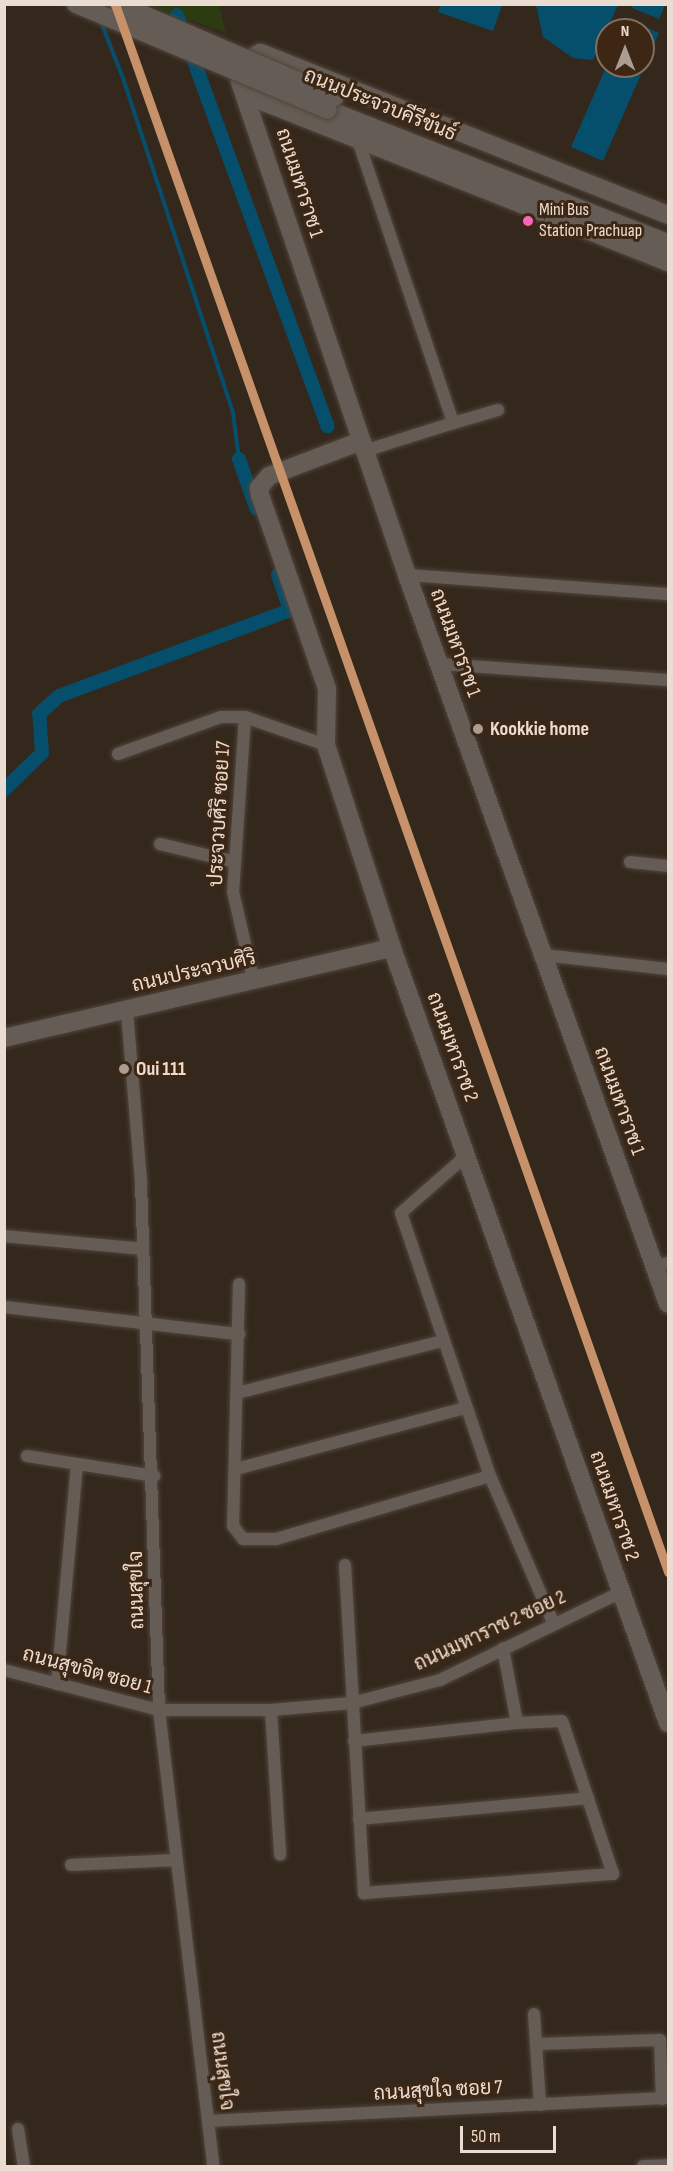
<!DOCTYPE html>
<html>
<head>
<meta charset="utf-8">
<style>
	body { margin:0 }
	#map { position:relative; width:673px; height:2171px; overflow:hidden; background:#34281d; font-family:"Sofia Sans Condensed",Sarabun,sans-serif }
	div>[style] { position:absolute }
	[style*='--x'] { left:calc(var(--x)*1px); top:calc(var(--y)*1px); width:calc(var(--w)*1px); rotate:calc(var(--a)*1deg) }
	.green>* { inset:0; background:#2c3b10 }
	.water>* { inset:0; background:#054f6c }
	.stream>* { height:4px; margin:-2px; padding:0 2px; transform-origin:2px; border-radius:2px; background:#054f6c }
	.canal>* { height:14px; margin:-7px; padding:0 7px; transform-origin:7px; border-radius:7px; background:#054f6c }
	.roads { filter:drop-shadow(0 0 2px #51453d) drop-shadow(0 0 2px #51453d) }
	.street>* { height:12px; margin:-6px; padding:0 6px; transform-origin:6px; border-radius:6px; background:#655d55 }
	.secondary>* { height:18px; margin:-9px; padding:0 9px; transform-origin:9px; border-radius:9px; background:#655d55 }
	.bridges { filter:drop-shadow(0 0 2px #51453d) drop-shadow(0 0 2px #51453d) }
	.secondary-bridge>* { height:18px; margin:-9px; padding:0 9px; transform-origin:9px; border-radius:9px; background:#655d55 }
	.rail-1>* { height:9px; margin:-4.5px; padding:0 4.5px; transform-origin:4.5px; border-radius:4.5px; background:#c7916a }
	.dots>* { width:16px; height:16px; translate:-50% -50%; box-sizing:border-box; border:3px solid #3d2714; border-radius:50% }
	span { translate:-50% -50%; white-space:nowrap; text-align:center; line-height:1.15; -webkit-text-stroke:6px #3d2714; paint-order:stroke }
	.bus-label { font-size:18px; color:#ebdcd1 }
	.left { translate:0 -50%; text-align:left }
	.street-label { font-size:20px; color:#ebdcd1 }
	.poi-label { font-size:20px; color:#ebdcd1; font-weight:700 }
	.frame { position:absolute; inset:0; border:6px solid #ebdcd1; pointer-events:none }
	.north { position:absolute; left:595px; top:18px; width:60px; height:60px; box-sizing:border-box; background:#3d2714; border:2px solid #836f60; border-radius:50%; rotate:0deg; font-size:16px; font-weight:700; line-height:24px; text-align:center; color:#ebdcd1 }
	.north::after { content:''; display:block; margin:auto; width:21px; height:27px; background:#ab9d92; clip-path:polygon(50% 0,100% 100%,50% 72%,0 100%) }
	.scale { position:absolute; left:460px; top:2126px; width:96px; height:27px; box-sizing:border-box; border:3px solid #ebdcd1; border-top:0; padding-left:8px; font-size:18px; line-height:21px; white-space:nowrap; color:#ebdcd1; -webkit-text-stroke:4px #3d2714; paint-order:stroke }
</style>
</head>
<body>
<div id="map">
	<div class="green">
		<div style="clip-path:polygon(155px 5px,219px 5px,226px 33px,154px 7px)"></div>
	</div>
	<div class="water">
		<div style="clip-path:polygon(440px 5px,440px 4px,502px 5px,493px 31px,438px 12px)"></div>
		<div style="clip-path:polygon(536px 5px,536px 4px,618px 5px,593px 60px,573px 58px,543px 37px)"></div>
		<div style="clip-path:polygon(633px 5px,633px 4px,665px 5px,659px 19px,632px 8px)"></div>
		<div style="clip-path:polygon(627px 19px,659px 33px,603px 161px,571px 147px,607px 65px,643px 66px,643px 30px,622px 30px)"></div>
	</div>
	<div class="stream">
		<div style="--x:101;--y:22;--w:60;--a:68.6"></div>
		<div style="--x:123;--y:78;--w:353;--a:71.8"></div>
		<div style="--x:233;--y:413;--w:46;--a:82.6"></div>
	</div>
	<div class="canal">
		<div style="--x:177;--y:15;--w:438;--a:69.9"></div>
		<div style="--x:239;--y:459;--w:52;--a:70.9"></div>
		<div style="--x:4;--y:790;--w:53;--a:-44.2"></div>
		<div style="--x:42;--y:753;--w:39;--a:-94"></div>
		<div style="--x:39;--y:714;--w:27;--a:-42"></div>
		<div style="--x:59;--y:696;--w:246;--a:-20.4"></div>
		<div style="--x:290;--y:610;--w:37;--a:-109"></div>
	</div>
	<div class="roads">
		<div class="street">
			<div style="--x:358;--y:140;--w:299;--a:71.4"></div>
			<div style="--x:453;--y:423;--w:93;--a:162.5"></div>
			<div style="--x:453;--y:423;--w:47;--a:-16.1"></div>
			<div style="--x:407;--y:575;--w:262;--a:4.2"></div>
			<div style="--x:439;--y:664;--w:230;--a:4"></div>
			<div style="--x:245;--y:717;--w:175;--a:93.9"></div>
			<div style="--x:233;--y:892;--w:92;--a:76.9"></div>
			<div style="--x:118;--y:754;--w:109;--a:-19.8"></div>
			<div style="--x:221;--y:717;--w:24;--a:0"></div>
			<div style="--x:245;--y:717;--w:86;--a:19.1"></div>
			<div style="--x:160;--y:844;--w:77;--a:13.5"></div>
			<div style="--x:630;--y:862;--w:38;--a:6"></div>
			<div style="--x:543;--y:955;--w:126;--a:6.4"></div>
			<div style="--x:127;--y:1011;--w:173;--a:85.3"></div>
			<div style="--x:141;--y:1183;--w:527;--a:88.04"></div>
			<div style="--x:159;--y:1710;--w:459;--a:83.2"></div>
			<div style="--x:467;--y:1155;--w:88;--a:138.7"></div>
			<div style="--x:401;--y:1213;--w:278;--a:71.3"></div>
			<div style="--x:490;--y:1476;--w:159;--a:66.7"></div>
			<div style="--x:4;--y:1236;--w:140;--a:5.3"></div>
			<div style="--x:655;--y:1266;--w:13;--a:-13"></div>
			<div style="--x:239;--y:1284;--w:242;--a:91.4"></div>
			<div style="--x:233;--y:1526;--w:16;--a:52"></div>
			<div style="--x:243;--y:1539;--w:33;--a:0"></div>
			<div style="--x:276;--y:1539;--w:223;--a:-16.4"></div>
			<div style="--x:4;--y:1307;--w:237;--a:6.6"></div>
			<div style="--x:237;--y:1393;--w:212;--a:-14.2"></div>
			<div style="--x:27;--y:1456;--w:129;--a:8.9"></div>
			<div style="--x:236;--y:1469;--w:237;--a:-14.9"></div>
			<div style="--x:345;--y:1565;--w:329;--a:86.7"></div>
			<div style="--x:364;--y:1893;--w:250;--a:-4.4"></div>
			<div style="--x:613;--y:1874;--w:161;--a:-108.4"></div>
			<div style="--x:562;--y:1721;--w:45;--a:177.5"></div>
			<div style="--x:4;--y:1670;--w:160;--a:14.5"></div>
			<div style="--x:159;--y:1710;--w:112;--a:0"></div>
			<div style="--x:271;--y:1710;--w:81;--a:-4.9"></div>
			<div style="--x:352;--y:1703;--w:91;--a:-14.6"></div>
			<div style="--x:440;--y:1680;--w:201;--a:-25.9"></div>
			<div style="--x:57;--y:1684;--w:221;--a:-84.8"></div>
			<div style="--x:271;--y:1710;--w:145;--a:86.4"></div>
			<div style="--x:354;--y:1741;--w:164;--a:-6.3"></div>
			<div style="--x:517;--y:1723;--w:76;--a:-100.6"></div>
			<div style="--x:359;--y:1819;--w:230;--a:-5.2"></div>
			<div style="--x:71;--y:1865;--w:105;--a:-2.7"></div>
			<div style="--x:534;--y:2014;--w:91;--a:86.2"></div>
			<div style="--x:536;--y:2044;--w:124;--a:-1.8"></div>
			<div style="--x:660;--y:2040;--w:59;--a:88.1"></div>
			<div style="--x:209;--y:2121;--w:460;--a:-2.9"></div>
			<div style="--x:18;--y:2129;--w:37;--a:81"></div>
			<div style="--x:643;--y:2166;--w:25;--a:-2"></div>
		</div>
		<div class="secondary">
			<div style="--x:246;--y:95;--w:454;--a:21.6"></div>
			<div style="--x:328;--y:110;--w:365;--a:21.4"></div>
			<div style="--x:668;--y:215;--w:439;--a:-158.3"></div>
			<div style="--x:260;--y:53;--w:16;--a:150"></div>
			<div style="--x:246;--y:61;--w:9;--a:108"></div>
			<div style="--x:243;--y:70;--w:12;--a:104"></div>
			<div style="--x:240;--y:82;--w:521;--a:71.29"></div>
			<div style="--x:407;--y:575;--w:774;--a:70.3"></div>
			<div style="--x:361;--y:441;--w:98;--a:159.2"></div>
			<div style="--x:269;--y:476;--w:16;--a:130"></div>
			<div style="--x:259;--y:488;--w:7;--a:82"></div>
			<div style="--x:260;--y:495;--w:205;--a:70.9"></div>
			<div style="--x:327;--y:689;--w:56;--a:91"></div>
			<div style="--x:326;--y:745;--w:213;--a:72"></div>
			<div style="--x:392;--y:948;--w:823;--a:70.4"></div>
			<div style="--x:4;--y:1038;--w:398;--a:-13.1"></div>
		</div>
	</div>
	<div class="bridges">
		<div class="secondary-bridge">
			<div style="--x:76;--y:4;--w:273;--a:22.8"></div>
			<div style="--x:119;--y:4;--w:235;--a:23.3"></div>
		</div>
	</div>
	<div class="rail-1">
		<div style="--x:115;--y:4;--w:1663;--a:70.57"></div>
	</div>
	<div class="dots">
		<div style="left:528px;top:221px;background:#fa66b7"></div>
		<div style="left:478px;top:729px;background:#ab9d92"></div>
		<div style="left:124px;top:1069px;background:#ab9d92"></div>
	</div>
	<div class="bus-label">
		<span class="left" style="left:539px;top:221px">Mini Bus<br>Station Prachuap</span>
	</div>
	<div class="street-label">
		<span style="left:380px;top:105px;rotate:22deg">ถนนประจวบคีรีขันธ์</span>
		<span style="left:299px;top:183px;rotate:72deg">ถนนมหาราช 1</span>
		<span style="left:455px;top:643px;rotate:70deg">ถนนมหาราช 1</span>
		<span style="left:220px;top:814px;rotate:-87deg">ประจวบศิริ ซอย 17</span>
		<span style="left:194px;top:972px;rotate:-13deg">ถนนประจวบศิริ</span>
		<span style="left:452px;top:1047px;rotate:70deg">ถนนมหาราช 2</span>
		<span style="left:619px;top:1101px;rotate:70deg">ถนนมหาราช 1</span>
		<span style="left:614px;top:1506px;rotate:71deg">ถนนมหาราช 2</span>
		<span style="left:137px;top:1590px;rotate:-91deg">ถนนสุขใจ</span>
		<span style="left:490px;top:1631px;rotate:-25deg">ถนนมหาราช 2 ซอย 2</span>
		<span style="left:87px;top:1671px;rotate:15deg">ถนนสุขจิต ซอย 1</span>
		<span style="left:222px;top:2071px;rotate:83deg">ถนนสุขใจ</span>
		<span style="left:438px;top:2091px;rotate:-3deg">ถนนสุขใจ ซอย 7</span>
	</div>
	<div class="poi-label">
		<span class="left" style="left:490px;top:729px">Kookkie home</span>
		<span class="left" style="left:136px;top:1069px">Oui 111</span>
	</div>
	<div class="frame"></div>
	<div class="north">N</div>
	<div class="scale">50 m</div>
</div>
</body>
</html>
